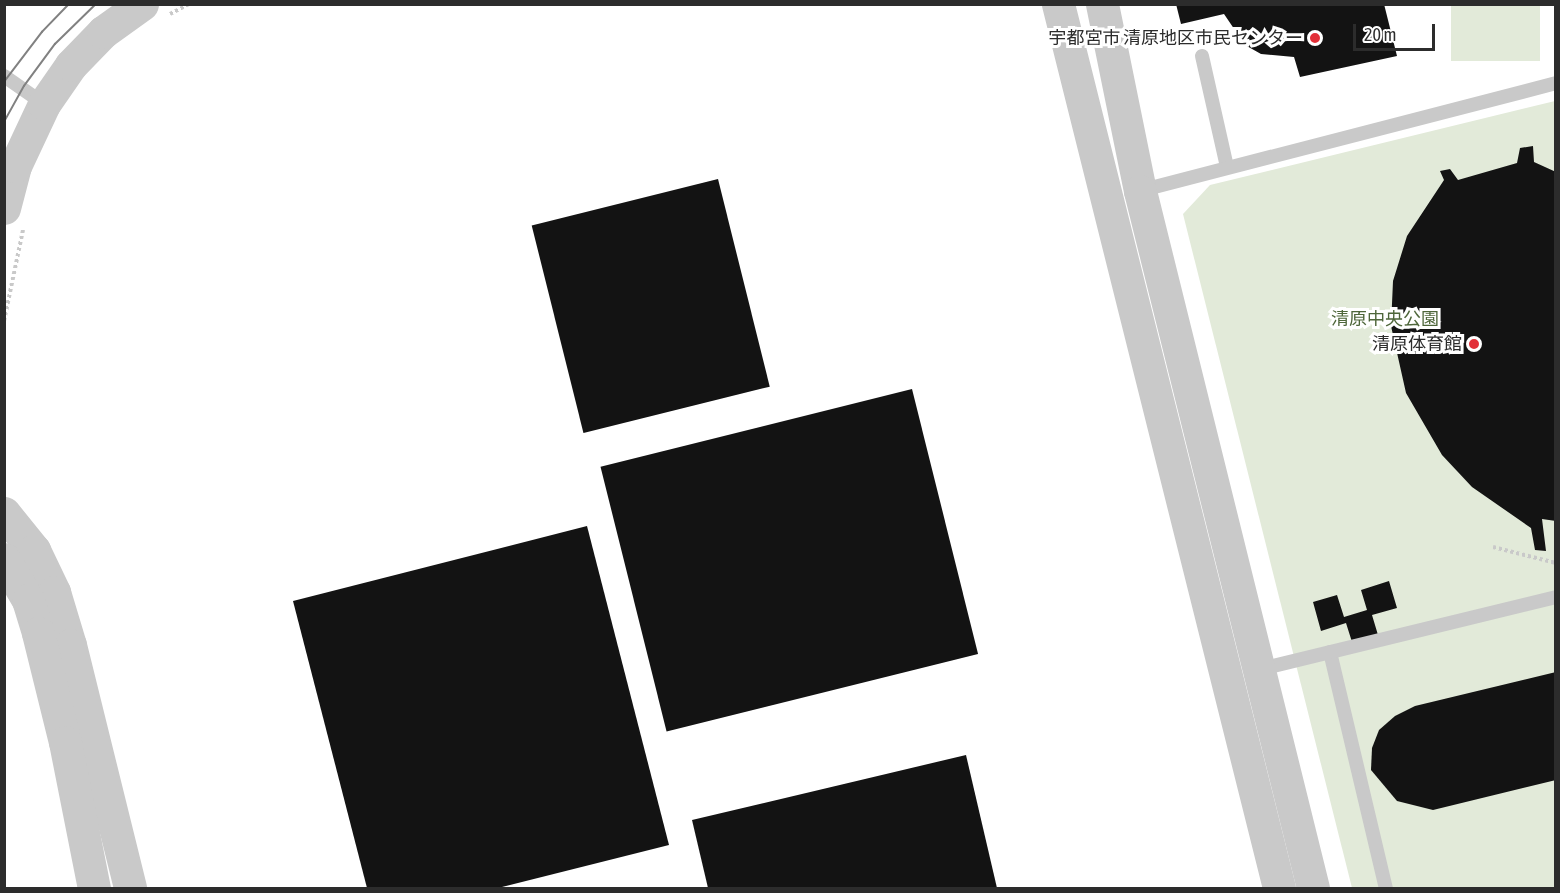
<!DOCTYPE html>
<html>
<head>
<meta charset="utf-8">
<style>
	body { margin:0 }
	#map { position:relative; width:1560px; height:893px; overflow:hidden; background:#fff; font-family:"Asap Condensed","Noto Sans JP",sans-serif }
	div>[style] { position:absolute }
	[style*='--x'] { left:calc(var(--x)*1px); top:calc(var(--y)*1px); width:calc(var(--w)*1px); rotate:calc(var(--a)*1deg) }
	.green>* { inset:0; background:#e2ead9; transform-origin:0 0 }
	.building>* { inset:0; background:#131313; transform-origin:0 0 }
	.path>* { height:4px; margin-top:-2px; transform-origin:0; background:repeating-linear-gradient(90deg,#c9c9c9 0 3px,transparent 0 6px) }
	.service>* { height:14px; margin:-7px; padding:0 7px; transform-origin:7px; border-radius:7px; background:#c9c9c9 }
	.tertiary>* { height:33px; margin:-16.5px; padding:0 16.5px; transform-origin:16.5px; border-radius:16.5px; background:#c9c9c9 }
	.tram>* { height:1.5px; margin:-0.75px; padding:0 0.75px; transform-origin:0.75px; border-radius:0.75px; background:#818181 }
	.dots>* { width:16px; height:16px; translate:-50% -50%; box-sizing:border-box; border:3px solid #fff; border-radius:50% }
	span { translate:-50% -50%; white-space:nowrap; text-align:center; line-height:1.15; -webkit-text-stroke:6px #fff; paint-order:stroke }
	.poi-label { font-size:18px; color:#2c2c2c }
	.right { translate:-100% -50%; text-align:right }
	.park-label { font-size:18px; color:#4e663a }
	.frame { position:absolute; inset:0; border:6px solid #2c2c2c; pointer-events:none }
	.scale { position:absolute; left:1353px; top:24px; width:82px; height:27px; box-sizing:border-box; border:3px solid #2c2c2c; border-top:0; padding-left:8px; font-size:18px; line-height:21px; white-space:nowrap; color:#2c2c2c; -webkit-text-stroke:4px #fff; paint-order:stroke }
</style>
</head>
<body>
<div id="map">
	<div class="green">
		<div style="left:1451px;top:5px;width:89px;height:56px"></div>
		<div style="clip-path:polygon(1555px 101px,1555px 888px,1352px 888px,1183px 214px,1210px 185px)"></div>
	</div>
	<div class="building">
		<div style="clip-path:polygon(1176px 4px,1384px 4px,1397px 56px,1300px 77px,1294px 57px,1261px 54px,1245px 45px,1224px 14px,1181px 24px)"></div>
		<div style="clip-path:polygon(1533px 146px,1534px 162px,1556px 172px,1556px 521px,1542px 519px,1546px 551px,1535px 550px,1531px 528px,1472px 487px,1442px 455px,1406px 393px,1391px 326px,1393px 281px,1407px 236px,1444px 180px,1440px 171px,1450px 169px,1458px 180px,1517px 163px,1520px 148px)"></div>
		<div style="left:718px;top:179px;width:214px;height:192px;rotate:76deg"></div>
		<div style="left:912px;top:389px;width:273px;height:321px;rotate:76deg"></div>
		<div style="clip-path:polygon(587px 526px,669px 845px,498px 888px,367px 888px,293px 601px)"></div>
		<div style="clip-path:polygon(1389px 581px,1397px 608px,1372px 615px,1378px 635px,1352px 642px,1346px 623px,1321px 631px,1313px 602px,1337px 595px,1344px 617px,1367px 610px,1361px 590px)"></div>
		<div style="clip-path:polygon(1556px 672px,1556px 780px,1433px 810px,1397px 801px,1371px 770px,1372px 748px,1379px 730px,1395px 716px,1415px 706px)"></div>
		<div style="clip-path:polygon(966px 755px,997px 888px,708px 888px,692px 820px)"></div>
	</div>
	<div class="path">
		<div style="--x:170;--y:14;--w:21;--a:-28"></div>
		<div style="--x:4;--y:321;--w:93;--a:-78.2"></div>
		<div style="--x:1493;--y:547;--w:65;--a:14.3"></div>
	</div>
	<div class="service">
		<div style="--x:1202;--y:56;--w:114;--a:77.3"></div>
		<div style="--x:4;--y:76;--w:49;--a:35"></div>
		<div style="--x:1139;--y:191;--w:431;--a:-14.5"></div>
		<div style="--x:1330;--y:652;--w:243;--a:76.7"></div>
		<div style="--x:1261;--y:669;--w:304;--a:-13.7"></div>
	</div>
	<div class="tertiary">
		<div style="--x:1058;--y:4;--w:911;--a:75.96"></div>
		<div style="--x:1102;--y:4;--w:191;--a:78.5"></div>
		<div style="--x:1140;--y:191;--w:718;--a:76.06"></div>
		<div style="--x:4;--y:208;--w:43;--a:-75.3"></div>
		<div style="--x:15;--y:166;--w:68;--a:-64.9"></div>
		<div style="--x:44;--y:104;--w:47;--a:-55.3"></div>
		<div style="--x:71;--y:65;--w:46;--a:-45.9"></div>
		<div style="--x:103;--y:32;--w:48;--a:-35.7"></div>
		<div style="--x:4;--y:513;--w:48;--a:51"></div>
		<div style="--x:34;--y:550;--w:47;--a:64.5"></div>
		<div style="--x:54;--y:592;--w:55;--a:73.2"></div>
		<div style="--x:70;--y:645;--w:250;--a:76.1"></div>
		<div style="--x:4;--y:559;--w:48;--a:59.7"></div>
		<div style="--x:28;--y:600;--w:34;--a:73"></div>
		<div style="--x:38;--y:633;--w:112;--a:76.1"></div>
		<div style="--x:65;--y:742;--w:149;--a:78.8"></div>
	</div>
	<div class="tram">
		<div style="--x:4;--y:82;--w:63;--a:-52.8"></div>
		<div style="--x:42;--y:32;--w:39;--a:-46"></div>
		<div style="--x:4;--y:122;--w:41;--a:-60.9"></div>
		<div style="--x:24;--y:86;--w:52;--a:-53.6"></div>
		<div style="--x:55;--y:44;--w:57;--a:-44.3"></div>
	</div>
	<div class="dots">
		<div style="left:1315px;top:38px;background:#e22f38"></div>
		<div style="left:1474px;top:344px;background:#e22f38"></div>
	</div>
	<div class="poi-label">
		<span class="right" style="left:1303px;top:38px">宇都宮市 清原地区市民センター</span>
		<span class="right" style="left:1462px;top:344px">清原体育館</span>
	</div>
	<div class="park-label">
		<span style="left:1385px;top:319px">清原中央公園</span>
	</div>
	<div class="frame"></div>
	<div class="scale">20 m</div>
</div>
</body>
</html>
